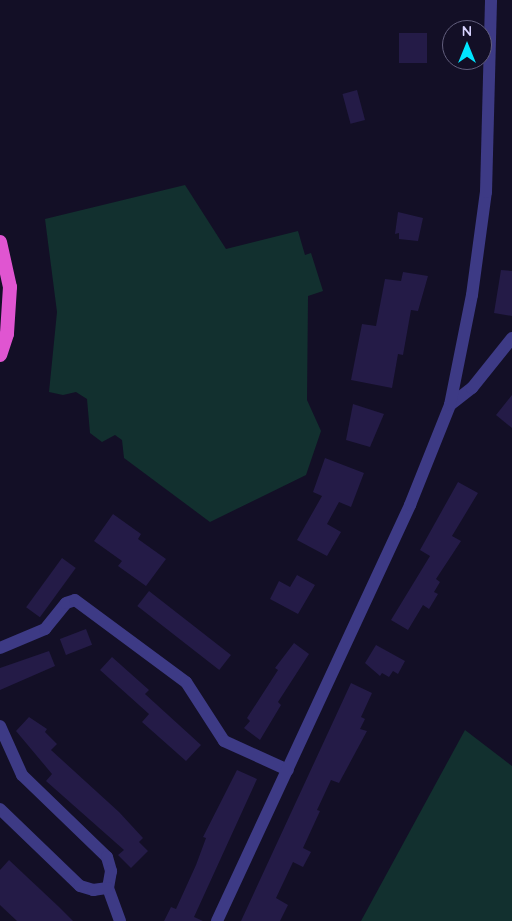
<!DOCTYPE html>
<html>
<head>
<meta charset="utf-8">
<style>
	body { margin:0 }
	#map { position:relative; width:512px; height:921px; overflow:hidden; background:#130f26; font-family:Quicksand,sans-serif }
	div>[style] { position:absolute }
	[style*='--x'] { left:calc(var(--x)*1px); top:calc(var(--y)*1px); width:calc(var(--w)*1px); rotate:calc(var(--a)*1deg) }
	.green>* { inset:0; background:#12302f }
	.building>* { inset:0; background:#241b47; transform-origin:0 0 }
	.minor>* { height:12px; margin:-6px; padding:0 6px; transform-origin:6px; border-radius:6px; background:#3d3a85 }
	.tertiary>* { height:12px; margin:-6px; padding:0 6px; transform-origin:6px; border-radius:6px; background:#3d3a85 }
	.trunk>* { height:14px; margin:-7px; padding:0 7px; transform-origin:7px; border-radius:7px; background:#e055d1 }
	span { translate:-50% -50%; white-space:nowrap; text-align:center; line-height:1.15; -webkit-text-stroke:4px #130f26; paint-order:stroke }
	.north { position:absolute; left:442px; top:20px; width:50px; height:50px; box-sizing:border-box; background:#130f26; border:1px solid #625e7d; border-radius:50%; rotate:0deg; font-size:14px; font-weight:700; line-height:20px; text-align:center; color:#d9d4ff }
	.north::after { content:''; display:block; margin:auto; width:18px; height:22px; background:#00e5ff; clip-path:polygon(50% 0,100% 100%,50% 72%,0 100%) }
</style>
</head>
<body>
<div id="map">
	<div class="green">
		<div style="clip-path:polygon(185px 185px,226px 249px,298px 231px,305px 255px,311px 253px,323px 291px,308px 296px,307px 400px,321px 431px,306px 475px,210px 522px,124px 458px,122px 440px,115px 435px,102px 442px,90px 433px,87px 399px,76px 392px,63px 395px,49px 392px,57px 312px,45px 219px)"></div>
		<div style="clip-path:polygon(465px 730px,512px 766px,512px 921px,361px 921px)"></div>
	</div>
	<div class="building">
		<div style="left:399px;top:33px;width:28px;height:30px"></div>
		<div style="left:357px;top:90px;width:31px;height:15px;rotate:75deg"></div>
		<div style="clip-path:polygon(398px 212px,423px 218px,418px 241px,399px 239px,399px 233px,395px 234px)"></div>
		<div style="clip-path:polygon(501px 270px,512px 271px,512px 316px,494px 313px)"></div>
		<div style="clip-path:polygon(403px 272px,428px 276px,418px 311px,411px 310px,403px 355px,398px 354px,392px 388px,351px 380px,362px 324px,376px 326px,385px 279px,401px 281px)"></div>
		<div style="clip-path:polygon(512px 395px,512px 428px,496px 415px)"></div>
		<div style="clip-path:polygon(353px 404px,384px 414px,370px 447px,346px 440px)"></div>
		<div style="clip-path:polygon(325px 458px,364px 473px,351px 507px,339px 502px,327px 524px,341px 532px,327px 556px,297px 540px,322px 496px,313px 492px)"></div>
		<div style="clip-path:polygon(458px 482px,478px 493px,452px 536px,461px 541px,436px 579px,440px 582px,434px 592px,438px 594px,429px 609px,423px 605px,408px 630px,391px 620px,430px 556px,420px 550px)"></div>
		<div style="clip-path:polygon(113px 514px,141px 534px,138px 539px,166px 559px,146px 586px,118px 566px,122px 561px,94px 541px)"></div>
		<div style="left:62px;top:558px;width:17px;height:61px;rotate:36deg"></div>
		<div style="clip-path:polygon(297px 575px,315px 585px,298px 614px,270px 599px,279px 581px,290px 587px)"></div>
		<div style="left:149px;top:591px;width:104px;height:19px;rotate:38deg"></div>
		<div style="left:86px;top:629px;width:17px;height:28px;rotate:69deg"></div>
		<div style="clip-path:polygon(294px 643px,309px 654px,278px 702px,281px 705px,260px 740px,244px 728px,250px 721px,247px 718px,278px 670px,275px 668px)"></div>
		<div style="clip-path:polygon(376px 645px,405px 661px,398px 674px,393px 671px,389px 677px,382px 673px,380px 676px,365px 663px)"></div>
		<div style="clip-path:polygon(49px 651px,55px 666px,0 690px,0 668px)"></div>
		<div style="clip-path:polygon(112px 657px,149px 690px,145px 694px,201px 745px,186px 761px,142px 722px,149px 714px,100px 670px)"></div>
		<div style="clip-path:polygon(351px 683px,372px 693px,361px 717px,365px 719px,360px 729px,367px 731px,339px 783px,331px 780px,317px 810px,320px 811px,303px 848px,311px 852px,303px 867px,293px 862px,276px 898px,288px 905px,280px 921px,241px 921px)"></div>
		<div style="clip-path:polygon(29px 717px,47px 729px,45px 732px,57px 744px,51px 750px,119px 812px,143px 838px,139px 842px,148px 851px,131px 868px,118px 855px,124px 850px,46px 781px,52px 774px,16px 731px)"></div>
		<div style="clip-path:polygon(237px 770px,257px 779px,194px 917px,203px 921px,164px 921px,171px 907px,176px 909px,196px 865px,206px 838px,203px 837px)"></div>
		<div style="clip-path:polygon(9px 860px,59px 907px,73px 921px,17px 921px,0 905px,0 870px)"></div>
	</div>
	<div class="minor">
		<div style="--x:450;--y:405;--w:28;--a:-38"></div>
		<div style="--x:472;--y:388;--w:64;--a:-51.3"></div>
		<div style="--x:0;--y:648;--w:49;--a:-22.9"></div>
		<div style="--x:45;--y:629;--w:33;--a:-51"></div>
		<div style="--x:66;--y:603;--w:9;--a:-18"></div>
		<div style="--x:75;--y:600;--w:138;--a:36.5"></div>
		<div style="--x:186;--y:682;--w:70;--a:57.2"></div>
		<div style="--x:224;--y:741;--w:70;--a:24.4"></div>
		<div style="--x:0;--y:726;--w:54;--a:65.8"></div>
		<div style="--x:22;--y:775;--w:118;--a:44"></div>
		<div style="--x:107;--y:857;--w:15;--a:74"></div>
		<div style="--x:111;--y:871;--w:17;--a:100"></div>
		<div style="--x:108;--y:888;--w:35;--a:70"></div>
		<div style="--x:0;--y:809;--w:111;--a:43.9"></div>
		<div style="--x:80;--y:886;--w:14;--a:17"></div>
		<div style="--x:93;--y:890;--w:15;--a:-8"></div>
	</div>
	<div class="tertiary">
		<div style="--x:217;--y:921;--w:459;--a:-65.1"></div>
		<div style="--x:410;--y:505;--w:108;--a:-68.2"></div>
		<div style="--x:450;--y:405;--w:112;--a:-78.7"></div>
		<div style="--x:472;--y:295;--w:104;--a:-82.3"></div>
		<div style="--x:486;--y:192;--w:192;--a:-88.5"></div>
	</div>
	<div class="trunk">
		<div style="--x:0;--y:242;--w:46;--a:77.5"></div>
		<div style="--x:10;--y:287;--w:47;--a:93.7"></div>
		<div style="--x:7;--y:334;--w:22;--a:108"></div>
	</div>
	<div class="north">N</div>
</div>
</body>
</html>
